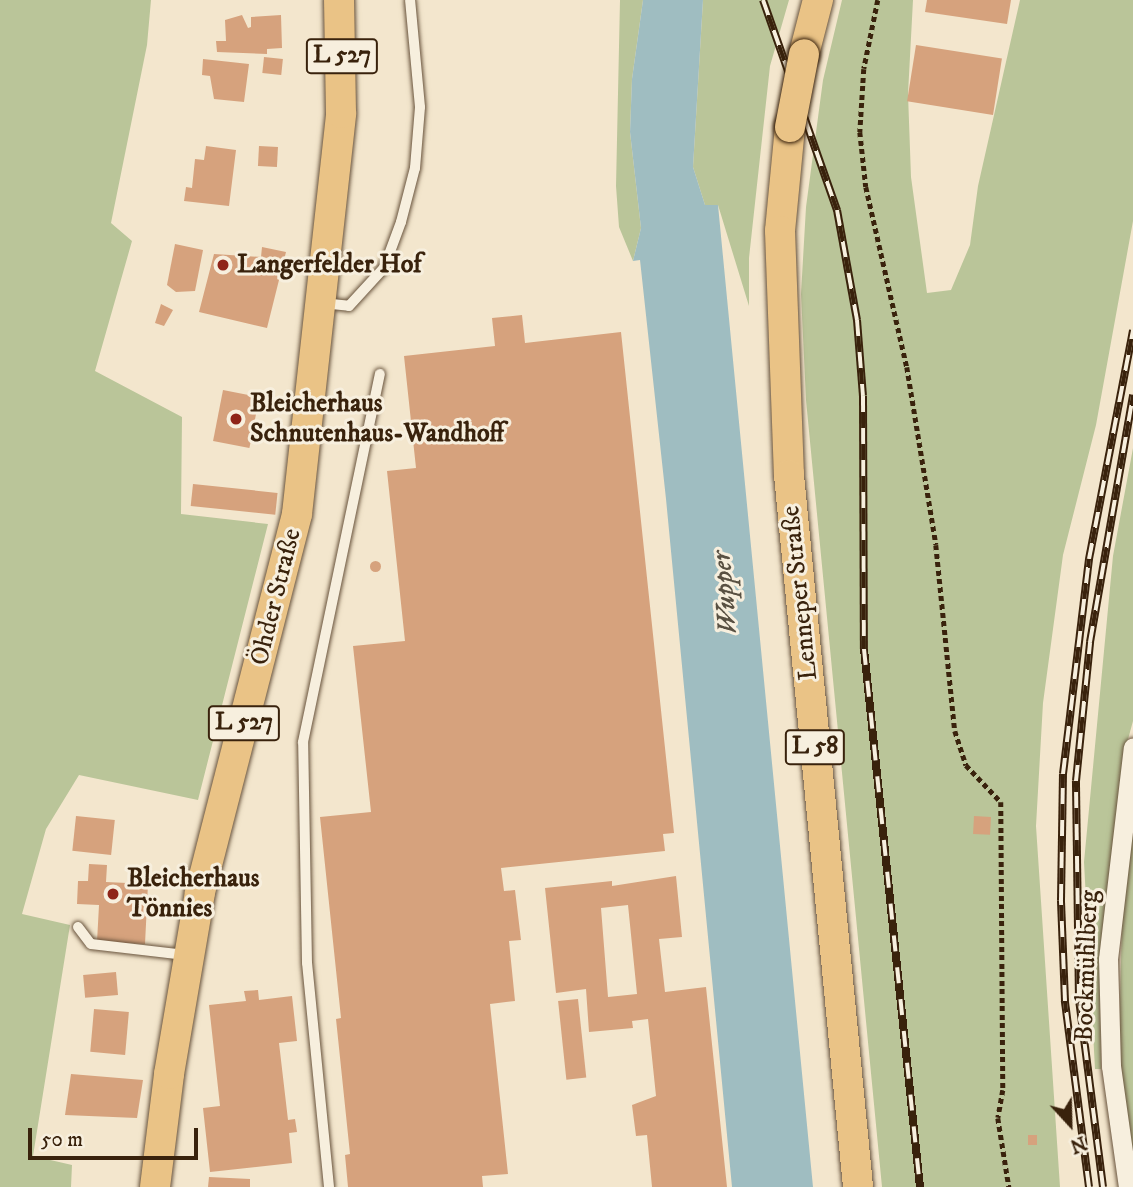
<!DOCTYPE html>
<html>
<head>
<meta charset="utf-8">
<style>
	body { margin:0 }
	#map { position:relative; width:1133px; height:1187px; overflow:hidden; background:#f3e6cd; font-family:"IM FELL DW Pica",serif }
	div>[style] { position:absolute }
	[style*='--x'] { left:calc(var(--x)*1px); top:calc(var(--y)*1px); width:calc(var(--w)*1px); rotate:calc(var(--a)*1deg) }
	.green>* { inset:0; background:#bac599 }
	.water>* { inset:0; background:#9fbdc1 }
	.building>* { inset:0; background:#d6a27d; transform-origin:0 0 }
	.round { border-radius:50% }
	.path>* { height:4.5px; margin-top:-2.25px; transform-origin:0; background:repeating-linear-gradient(90deg,#39220c 0 5px,transparent 0 8.5px) }
	.roads { filter:drop-shadow(0 0 2px #68533c) drop-shadow(0 0 2px #68533c) }
	.service>* { height:10px; margin:-5px; padding:0 5px; transform-origin:5px; border-radius:5px; background:#f7efde }
	.minor>* { height:19px; margin:-9.5px; padding:0 9.5px; transform-origin:9.5px; border-radius:9.5px; background:#f7efde }
	.primary>* { height:30px; margin:-15px; padding:0 15px; transform-origin:15px; border-radius:15px; background:#eac386 }
	.rail>* { height:8px; margin-top:-4px; transform-origin:0; background:repeating-linear-gradient(90deg,#f7efde 0 16px,#39220c 0 32px); box-sizing:border-box; border-block:2px solid #39220c }
	.bridges { filter:drop-shadow(0 0 2px #39220c) drop-shadow(0 0 2px #39220c) }
	.primary-bridge>* { height:30px; margin:-15px; padding:0 15px; transform-origin:15px; border-radius:15px; background:#eac386 }
	.dots>* { width:19px; height:19px; translate:-50% -50%; box-sizing:border-box; border:4px solid #f7efde; border-radius:50% }
	span { translate:-50% -50%; white-space:nowrap; text-align:center; line-height:1.15; -webkit-text-stroke:6px #f7efde; paint-order:stroke }
	.shield-label span { padding:2px 5px; background:#f7efde; border:2px solid; border-radius:5px; -webkit-text-stroke-width:0 }
	.shield-label { font-size:24px; color:#39220c; font-weight:700 }
	.poi-label { font-size:26px; color:#39220c; font-weight:700 }
	.left { translate:0 -50%; text-align:left }
	.street-label { font-size:26px; color:#39220c }
	.water-label { font-size:28px; color:#585042; font-style:italic }
	.north { position:absolute; left:1035px; top:1089px; width:70px; height:70px; -webkit-text-stroke:5px #f7efde; paint-order:stroke; rotate:158deg; font-size:19px; font-weight:700; line-height:28px; text-align:center; color:#39220c }
	.north::after { content:''; display:block; margin:auto; width:24px; height:32px; background:#39220c; clip-path:polygon(50% 0,100% 100%,50% 72%,0 100%) }
	.scale { position:absolute; left:28px; top:1128px; width:170px; height:32px; box-sizing:border-box; border:4px solid #39220c; border-top:0; padding-left:9px; font-size:21px; line-height:24px; white-space:nowrap; color:#39220c; -webkit-text-stroke:5px #f7efde; paint-order:stroke }
</style>
</head>
<body>
<div id="map">
	<div class="green">
		<div style="clip-path:polygon(0 0,151px 0,147px 45px,111px 223px,132px 241px,95px 371px,182px 417px,181px 514px,268px 524px,198px 800px,79px 775px,46px 829px,22px 914px,70px 925px,33px 1156px,72px 1165px,71px 1187px,0 1187px)"></div>
		<div style="clip-path:polygon(620px 0,643px 0,632px 79px,630px 132px,641px 228px,633px 261px,619px 227px,616px 186px)"></div>
		<div style="clip-path:polygon(703px 0,789px 0,770px 66px,749px 258px,749px 306px,718px 205px,705px 205px,693px 167px)"></div>
		<div style="clip-path:polygon(842px 0,913px 0,908px 94px,911px 177px,927px 293px,951px 290px,970px 245px,978px 186px,1020px 0,1133px 0,1133px 221px,1096px 425px,1063px 555px,1043px 703px,1036px 826px,1060px 1187px,882px 1187px,806px 400px,801px 294px,806px 207px,823px 80px)"></div>
		<div style="clip-path:polygon(1133px 448px,1133px 721px,1124px 754px,1100px 983px,1101px 1069px,1095px 1069px,1084px 862px,1113px 556px)"></div>
		<div style="clip-path:polygon(1133px 792px,1133px 1185px,1119px 1045px,1123px 880px)"></div>
	</div>
	<div class="water">
		<div style="clip-path:polygon(643px 0,703px 0,693px 167px,705px 205px,718px 205px,813px 1187px,732px 1187px,666px 499px,640px 260px,633px 261px,641px 228px,630px 132px,632px 79px)"></div>
	</div>
	<div class="building">
		<div style="clip-path:polygon(927px 0,1011px 0,1007px 24px,925px 12px)"></div>
		<div style="clip-path:polygon(242px 15px,248px 28px,251px 27px,251px 17px,281px 15px,282px 48px,267px 49px,267px 54px,217px 52px,216px 41px,226px 41px,225px 20px)"></div>
		<div style="left:916px;top:45px;width:87px;height:57px;rotate:9deg"></div>
		<div style="left:264px;top:57px;width:19px;height:16px;rotate:6deg"></div>
		<div style="clip-path:polygon(203px 59px,249px 64px,244px 102px,214px 99px,210px 76px,202px 75px)"></div>
		<div style="clip-path:polygon(206px 146px,236px 150px,229px 206px,184px 201px,186px 187px,192px 188px,195px 159px,204px 160px)"></div>
		<div style="left:259px;top:146px;width:19px;height:20px;rotate:3deg"></div>
		<div style="clip-path:polygon(175px 244px,203px 250px,195px 291px,176px 292px,167px 285px)"></div>
		<div style="clip-path:polygon(262px 247px,286px 252px,267px 328px,199px 312px,214px 254px,261px 257px)"></div>
		<div style="clip-path:polygon(161px 304px,173px 310px,164px 326px,155px 323px)"></div>
		<div style="clip-path:polygon(522px 315px,525px 343px,621px 332px,674px 833px,663px 834px,665px 851px,501px 868px,504px 891px,515px 890px,521px 940px,509px 941px,515px 1001px,490px 1004px,508px 1174px,482px 1176px,483px 1187px,348px 1187px,345px 1155px,350px 1154px,336px 1019px,341px 1018px,320px 817px,371px 812px,353px 646px,405px 641px,387px 471px,416px 468px,404px 356px,495px 346px,492px 318px)"></div>
		<div style="left:223px;top:390px;width:37px;height:52px;rotate:11deg"></div>
		<div style="left:193px;top:484px;width:85px;height:22px;rotate:6deg"></div>
		<div class="round" style="left:369.5px;top:560.5px;width:11px;height:11px"></div>
		<div style="left:76px;top:816px;width:39px;height:35px;rotate:6deg"></div>
		<div style="left:974px;top:816px;width:17px;height:18px;rotate:3deg"></div>
		<div style="clip-path:polygon(89px 864px,107px 865px,106px 882px,148px 884px,145px 944px,97px 942px,99px 905px,77px 904px,78px 881px,88px 881px)"></div>
		<div style="clip-path:polygon(evenodd,676px 876px,682px 937px,659px 939px,665px 992px,706px 987px,727px 1187px,652px 1187px,647px 1135px,636px 1136px,632px 1105px,656px 1096px,648px 1019px,632px 1021px,633px 1028px,589px 1032px,586px 989px,556px 993px,545px 888px,612px 881px,612px 886px,676px 876px,628px 905px,637px 994px,608px 997px,601px 908px,628px 905px)"></div>
		<div style="left:116px;top:972px;width:23px;height:33px;rotate:85deg"></div>
		<div style="clip-path:polygon(258px 990px,259px 1000px,292px 996px,297px 1041px,279px 1043px,288px 1120px,295px 1119px,297px 1132px,289px 1133px,292px 1163px,210px 1172px,203px 1108px,220px 1106px,209px 1005px,246px 1001px,244px 991px)"></div>
		<div style="left:578px;top:999px;width:79px;height:20px;rotate:84deg"></div>
		<div style="left:94px;top:1009px;width:35px;height:43px;rotate:5deg"></div>
		<div style="clip-path:polygon(71px 1074px,143px 1080px,137px 1118px,65px 1115px)"></div>
		<div style="left:1028px;top:1135px;width:9px;height:10px"></div>
		<div style="clip-path:polygon(209px 1177px,250px 1179px,250px 1187px,208px 1187px)"></div>
	</div>
	<div class="path">
		<div style="--x:878;--y:0;--w:70;--a:101.5"></div>
		<div style="--x:864;--y:69;--w:63;--a:93.6"></div>
		<div style="--x:860;--y:132;--w:55;--a:83.8"></div>
		<div style="--x:866;--y:187;--w:185;--a:77.2"></div>
		<div style="--x:907;--y:367;--w:180;--a:80.7"></div>
		<div style="--x:936;--y:545;--w:187;--a:84.2"></div>
		<div style="--x:955;--y:731;--w:36;--a:72"></div>
		<div style="--x:966;--y:765;--w:51;--a:46.6"></div>
		<div style="--x:1001;--y:802;--w:288;--a:89.6"></div>
		<div style="--x:1003;--y:1090;--w:28;--a:100"></div>
		<div style="--x:998;--y:1118;--w:70;--a:80.9"></div>
	</div>
	<div class="roads">
		<div class="service">
			<div style="--x:322;--y:303;--w:27;--a:6"></div>
			<div style="--x:349;--y:306;--w:52;--a:-47.4"></div>
			<div style="--x:384;--y:268;--w:49;--a:-69.7"></div>
			<div style="--x:401;--y:222;--w:56;--a:-75.5"></div>
			<div style="--x:415;--y:168;--w:61;--a:-85.3"></div>
			<div style="--x:420;--y:107;--w:107;--a:-95.3"></div>
			<div style="--x:78;--y:927;--w:21;--a:53"></div>
			<div style="--x:91;--y:944;--w:95;--a:6.7"></div>
			<div style="--x:329;--y:1187;--w:225;--a:-95.6"></div>
			<div style="--x:307;--y:963;--w:221;--a:-91"></div>
			<div style="--x:303;--y:742;--w:376;--a:-78.2"></div>
		</div>
		<div class="minor">
			<div style="--x:1128;--y:1187;--w:122;--a:-98"></div>
			<div style="--x:1111;--y:1066;--w:107;--a:-91.6"></div>
			<div style="--x:1108;--y:959;--w:213;--a:-83.3"></div>
		</div>
		<div class="primary">
			<div style="--x:804;--y:54;--w:56;--a:-75.5"></div>
			<div style="--x:790;--y:127;--w:104;--a:95.5"></div>
			<div style="--x:780;--y:231;--w:244;--a:87.9"></div>
			<div style="--x:789;--y:475;--w:715;--a:84.46"></div>
			<div style="--x:155;--y:1187;--w:114;--a:-82.9"></div>
			<div style="--x:169;--y:1074;--w:185;--a:-80.3"></div>
			<div style="--x:200;--y:892;--w:390;--a:-75.6"></div>
			<div style="--x:297;--y:514;--w:403;--a:-83.7"></div>
			<div style="--x:341;--y:113;--w:113;--a:-91"></div>
		</div>
	</div>
	<div class="rail">
		<div style="--x:763;--y:0;--w:223;--a:70.6"></div>
		<div style="--x:837;--y:210;--w:112;--a:79.7"></div>
		<div style="--x:857;--y:320;--w:76;--a:85.5"></div>
		<div style="--x:863;--y:396;--w:253;--a:89.8"></div>
		<div style="--x:864;--y:649;--w:541;--a:84.06"></div>
		<div style="--x:1089;--y:1187;--w:188;--a:-97.4"></div>
		<div style="--x:1065;--y:1001;--w:101;--a:-92.3"></div>
		<div style="--x:1061;--y:900;--w:126;--a:-89.1"></div>
		<div style="--x:1063;--y:774;--w:217;--a:-83.1"></div>
		<div style="--x:1089;--y:559;--w:233;--a:-79.1"></div>
		<div style="--x:1103;--y:1187;--w:189;--a:-97.3"></div>
		<div style="--x:1079;--y:1000;--w:219;--a:-90.8"></div>
		<div style="--x:1076;--y:781;--w:140;--a:-84.2"></div>
		<div style="--x:1090;--y:642;--w:251;--a:-80.1"></div>
	</div>
	<div class="bridges">
		<div class="primary-bridge">
			<div style="--x:790;--y:127;--w:74;--a:-79.1"></div>
		</div>
	</div>
	<div class="dots">
		<div style="left:223px;top:265px;background:#8f2418"></div>
		<div style="left:236px;top:419px;background:#8f2418"></div>
		<div style="left:113px;top:894px;background:#8f2418"></div>
	</div>
	<div class="shield-label">
		<span style="left:342px;top:56px">L 527</span>
		<span style="left:244px;top:723px">L 527</span>
		<span style="left:815px;top:747px">L 58</span>
	</div>
	<div class="poi-label">
		<span class="left" style="left:237px;top:265px">Langerfelder Hof</span>
		<span class="left" style="left:250px;top:419px">Bleicherhaus<br>Schnutenhaus-Wandhoff</span>
		<span class="left" style="left:127px;top:894px">Bleicherhaus<br>Tönnies</span>
	</div>
	<div class="street-label">
		<span style="left:800px;top:593px;rotate:-96deg">Lenneper Straße</span>
		<span style="left:276px;top:597px;rotate:-76deg">Öhder Straße</span>
		<span style="left:1087px;top:966px;rotate:-88deg">Bockmühlberg</span>
	</div>
	<div class="water-label">
		<span style="left:725px;top:593px;rotate:-95deg">Wupper</span>
	</div>
	<div class="north">N</div>
	<div class="scale">50 m</div>
</div>
</body>
</html>
